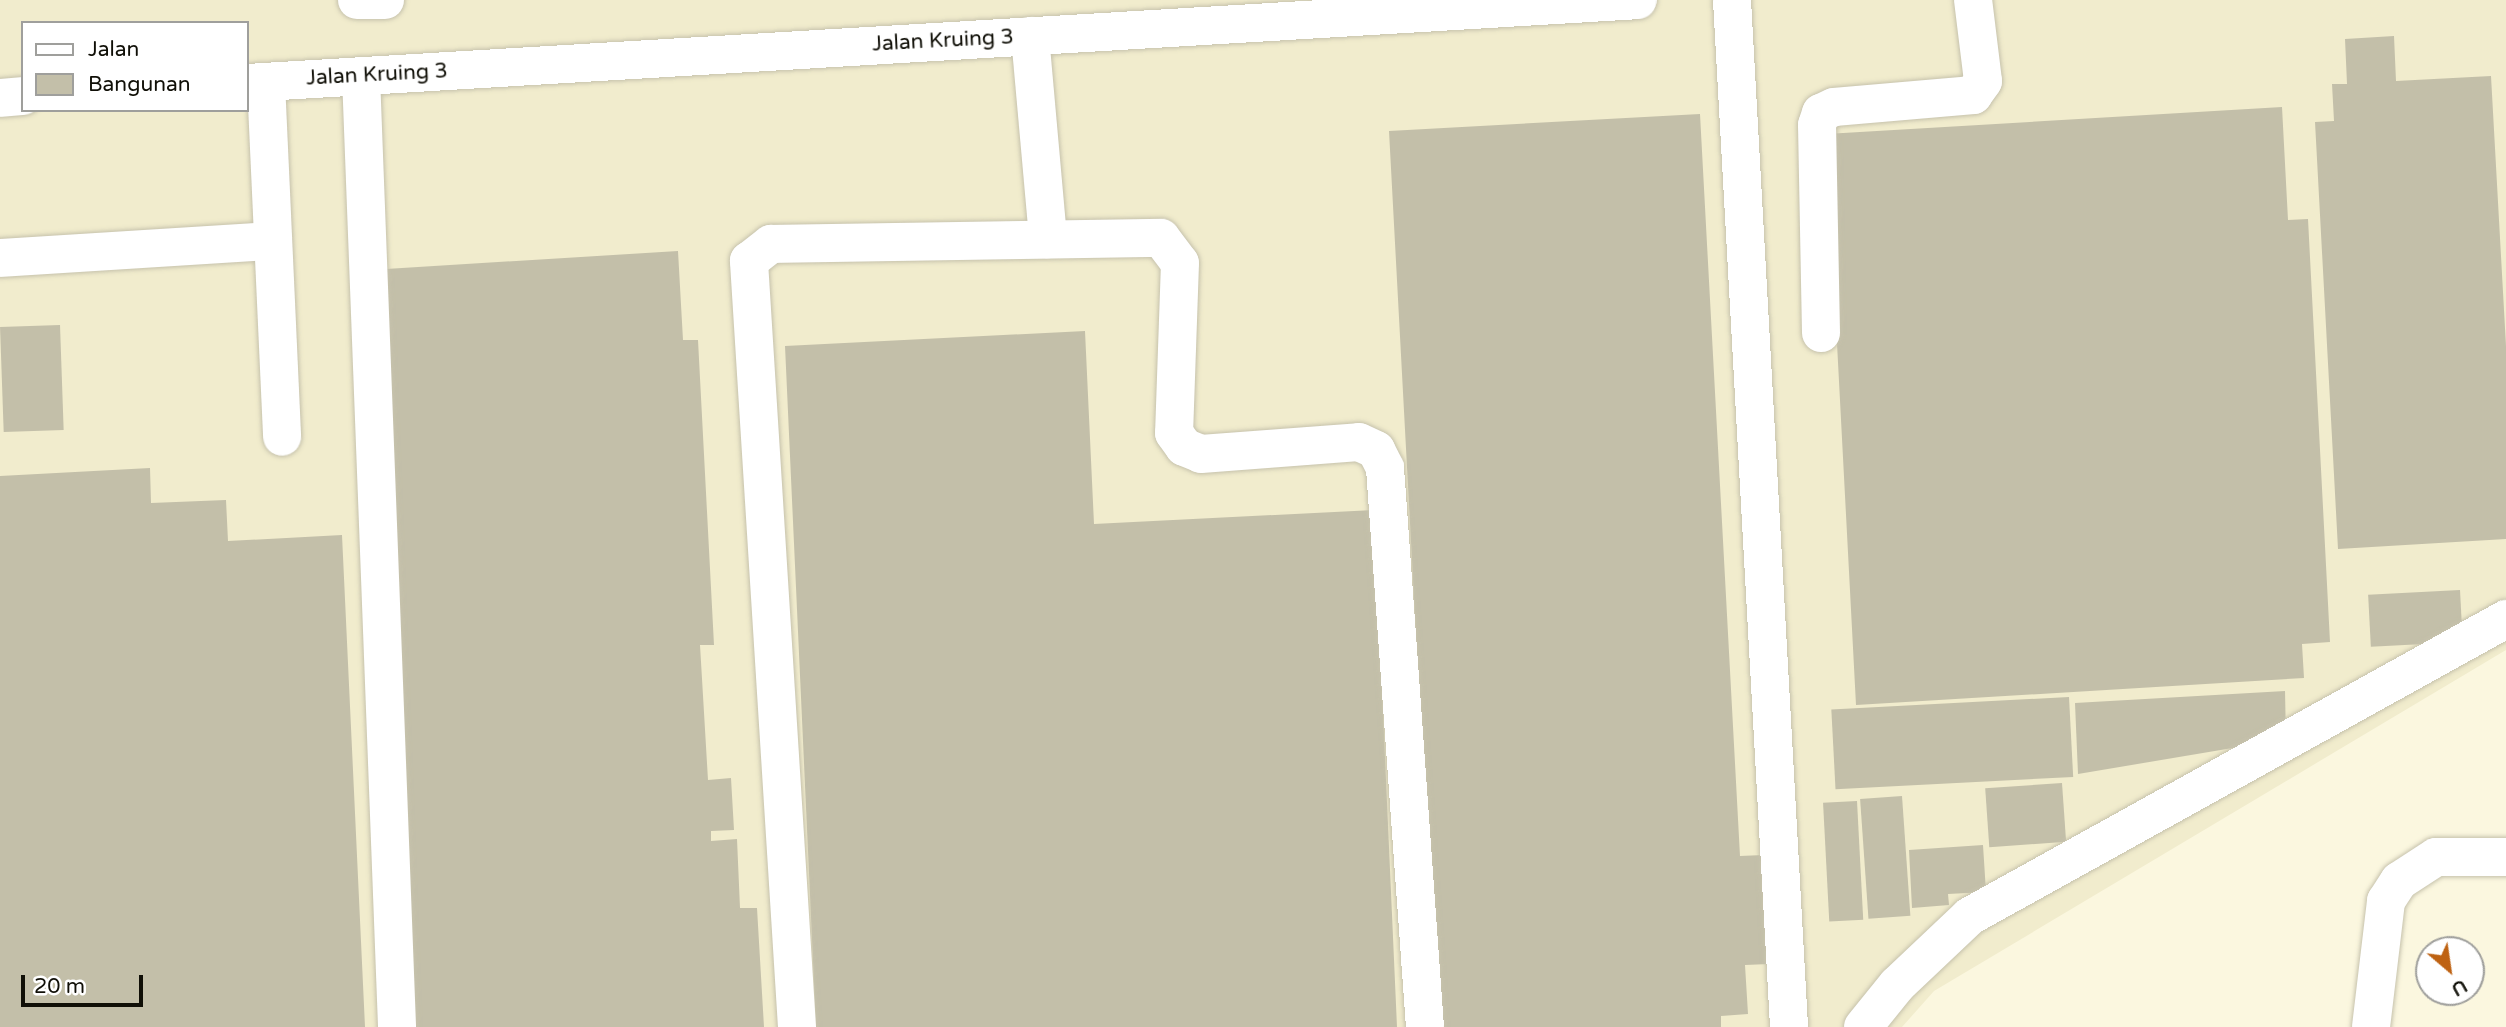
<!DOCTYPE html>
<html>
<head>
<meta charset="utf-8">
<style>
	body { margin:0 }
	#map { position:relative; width:2506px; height:1027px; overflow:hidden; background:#fbf7df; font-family:"Varela Round",sans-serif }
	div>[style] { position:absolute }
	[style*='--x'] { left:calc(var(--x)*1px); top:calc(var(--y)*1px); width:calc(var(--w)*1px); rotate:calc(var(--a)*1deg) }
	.built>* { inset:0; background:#f1eccd }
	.building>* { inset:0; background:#c3bfa9; transform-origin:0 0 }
	.roads { filter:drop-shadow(0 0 2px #c6c2ac) drop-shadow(0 0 2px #c6c2ac) }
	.minor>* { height:38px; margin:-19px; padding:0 19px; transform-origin:19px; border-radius:19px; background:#fff }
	span { translate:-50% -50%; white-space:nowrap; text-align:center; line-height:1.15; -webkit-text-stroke:6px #fff; paint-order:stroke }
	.street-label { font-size:21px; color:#100f07 }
	.legend { position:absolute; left:21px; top:21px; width:228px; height:91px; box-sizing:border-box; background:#fff; border:2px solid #9f9f9c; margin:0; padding:9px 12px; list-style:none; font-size:21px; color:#100f07 }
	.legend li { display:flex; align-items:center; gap:14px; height:35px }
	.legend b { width:35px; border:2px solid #9f9f9c }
	.north { position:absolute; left:2415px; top:936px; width:70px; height:70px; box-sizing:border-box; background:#fff; border:2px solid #9f9f9c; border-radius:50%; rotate:151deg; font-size:19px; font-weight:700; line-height:28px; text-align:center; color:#100f07 }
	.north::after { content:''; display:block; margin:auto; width:24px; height:32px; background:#be6212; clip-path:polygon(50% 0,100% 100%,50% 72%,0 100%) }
	.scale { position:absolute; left:21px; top:975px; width:122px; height:32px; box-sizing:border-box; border:4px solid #100f07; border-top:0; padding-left:9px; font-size:21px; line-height:24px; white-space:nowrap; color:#100f07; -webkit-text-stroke:5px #fff; paint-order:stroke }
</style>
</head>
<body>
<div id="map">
	<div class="built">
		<div style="clip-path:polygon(evenodd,0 0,2506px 0,2506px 650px,1934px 991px,1902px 1027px,0 1027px,0 0,23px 23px,247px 23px,247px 110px,23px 110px,23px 23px)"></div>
	</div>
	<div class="building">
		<div style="clip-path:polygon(2394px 36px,2396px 81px,2491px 76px,2506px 346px,2506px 539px,2338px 549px,2315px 122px,2334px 121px,2332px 84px,2347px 84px,2345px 39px)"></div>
		<div style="clip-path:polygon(2282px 107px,2288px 220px,2308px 219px,2330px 642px,2302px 644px,2304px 678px,1856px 705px,1826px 134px)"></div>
		<div style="clip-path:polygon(1700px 114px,1740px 856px,1763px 855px,1769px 964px,1745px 965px,1748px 1014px,1721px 1016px,1721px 1027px,1437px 1027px,1389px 131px)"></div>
		<div style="clip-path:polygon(678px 251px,683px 340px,698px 340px,714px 645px,700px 645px,708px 780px,731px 778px,734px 830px,711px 831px,711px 841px,737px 839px,740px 908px,757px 908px,764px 1027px,412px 1027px,370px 270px)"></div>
		<div style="left:60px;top:325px;width:105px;height:60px;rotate:88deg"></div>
		<div style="clip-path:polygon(1085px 331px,1094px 524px,1374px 510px,1397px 1027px,816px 1027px,785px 346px)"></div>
		<div style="clip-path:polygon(150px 468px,151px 503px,226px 500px,228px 541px,342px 535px,365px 1027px,0 1027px,0 476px)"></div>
		<div style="left:2460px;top:590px;width:52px;height:92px;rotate:87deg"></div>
		<div style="clip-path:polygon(2285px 691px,2286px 739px,2078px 774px,2075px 703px)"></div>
		<div style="left:2069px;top:697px;width:80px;height:238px;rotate:87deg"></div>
		<div style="left:2062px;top:783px;width:59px;height:77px;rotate:86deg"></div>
		<div style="left:1902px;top:796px;width:120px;height:42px;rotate:86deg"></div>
		<div style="left:1857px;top:801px;width:119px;height:34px;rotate:87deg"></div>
		<div style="clip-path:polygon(1983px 845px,1986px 892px,1948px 894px,1949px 905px,1912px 908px,1909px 850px)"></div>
	</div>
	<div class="roads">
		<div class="minor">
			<div style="--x:357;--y:0;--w:28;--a:0"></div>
			<div style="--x:1732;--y:0;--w:1029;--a:86.82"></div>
			<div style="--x:1030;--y:36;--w:204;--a:84.9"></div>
			<div style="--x:361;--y:76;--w:952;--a:87.83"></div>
			<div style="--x:266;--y:82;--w:355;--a:87.4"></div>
			<div style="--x:247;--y:83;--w:1393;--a:-3.41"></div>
			<div style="--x:0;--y:98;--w:23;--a:-5"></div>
			<div style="--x:0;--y:258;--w:270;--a:-3.6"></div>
			<div style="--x:1821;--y:333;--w:208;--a:-91.1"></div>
			<div style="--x:1817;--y:125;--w:13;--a:-72"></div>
			<div style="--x:1821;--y:113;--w:14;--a:-25"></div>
			<div style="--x:1834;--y:107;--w:140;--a:-4.9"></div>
			<div style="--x:1973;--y:95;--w:17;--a:-54"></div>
			<div style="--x:1983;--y:81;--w:82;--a:-97"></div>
			<div style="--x:797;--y:1027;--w:768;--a:-93.59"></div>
			<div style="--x:749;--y:261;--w:28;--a:-38"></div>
			<div style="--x:771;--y:244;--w:390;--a:-0.9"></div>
			<div style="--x:1161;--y:238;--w:31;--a:53"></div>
			<div style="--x:1180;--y:263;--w:170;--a:92"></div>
			<div style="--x:1174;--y:433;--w:17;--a:54"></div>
			<div style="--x:1184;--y:447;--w:18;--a:22"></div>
			<div style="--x:1201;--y:454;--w:158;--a:-4.3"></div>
			<div style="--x:1359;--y:442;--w:19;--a:25"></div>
			<div style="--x:1376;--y:450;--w:20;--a:63"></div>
			<div style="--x:1385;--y:468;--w:560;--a:85.91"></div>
			<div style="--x:1863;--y:1027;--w:54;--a:-51"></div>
			<div style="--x:1897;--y:985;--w:100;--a:-43.4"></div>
			<div style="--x:1970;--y:916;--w:613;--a:-28.99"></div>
			<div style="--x:2371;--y:1027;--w:127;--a:-83.2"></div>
			<div style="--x:2386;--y:901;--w:24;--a:-57"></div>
			<div style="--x:2399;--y:881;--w:44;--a:-33"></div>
			<div style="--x:2436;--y:857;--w:70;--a:0"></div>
		</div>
	</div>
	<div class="street-label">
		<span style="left:943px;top:41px;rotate:-3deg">Jalan Kruing 3</span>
		<span style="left:377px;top:75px;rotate:-3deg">Jalan Kruing 3</span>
	</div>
	<ul class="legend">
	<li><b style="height:9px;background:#fff"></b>Jalan</li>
	<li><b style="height:19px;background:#c3bfa9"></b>Bangunan</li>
	</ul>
	<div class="north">U</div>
	<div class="scale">20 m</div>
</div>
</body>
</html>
